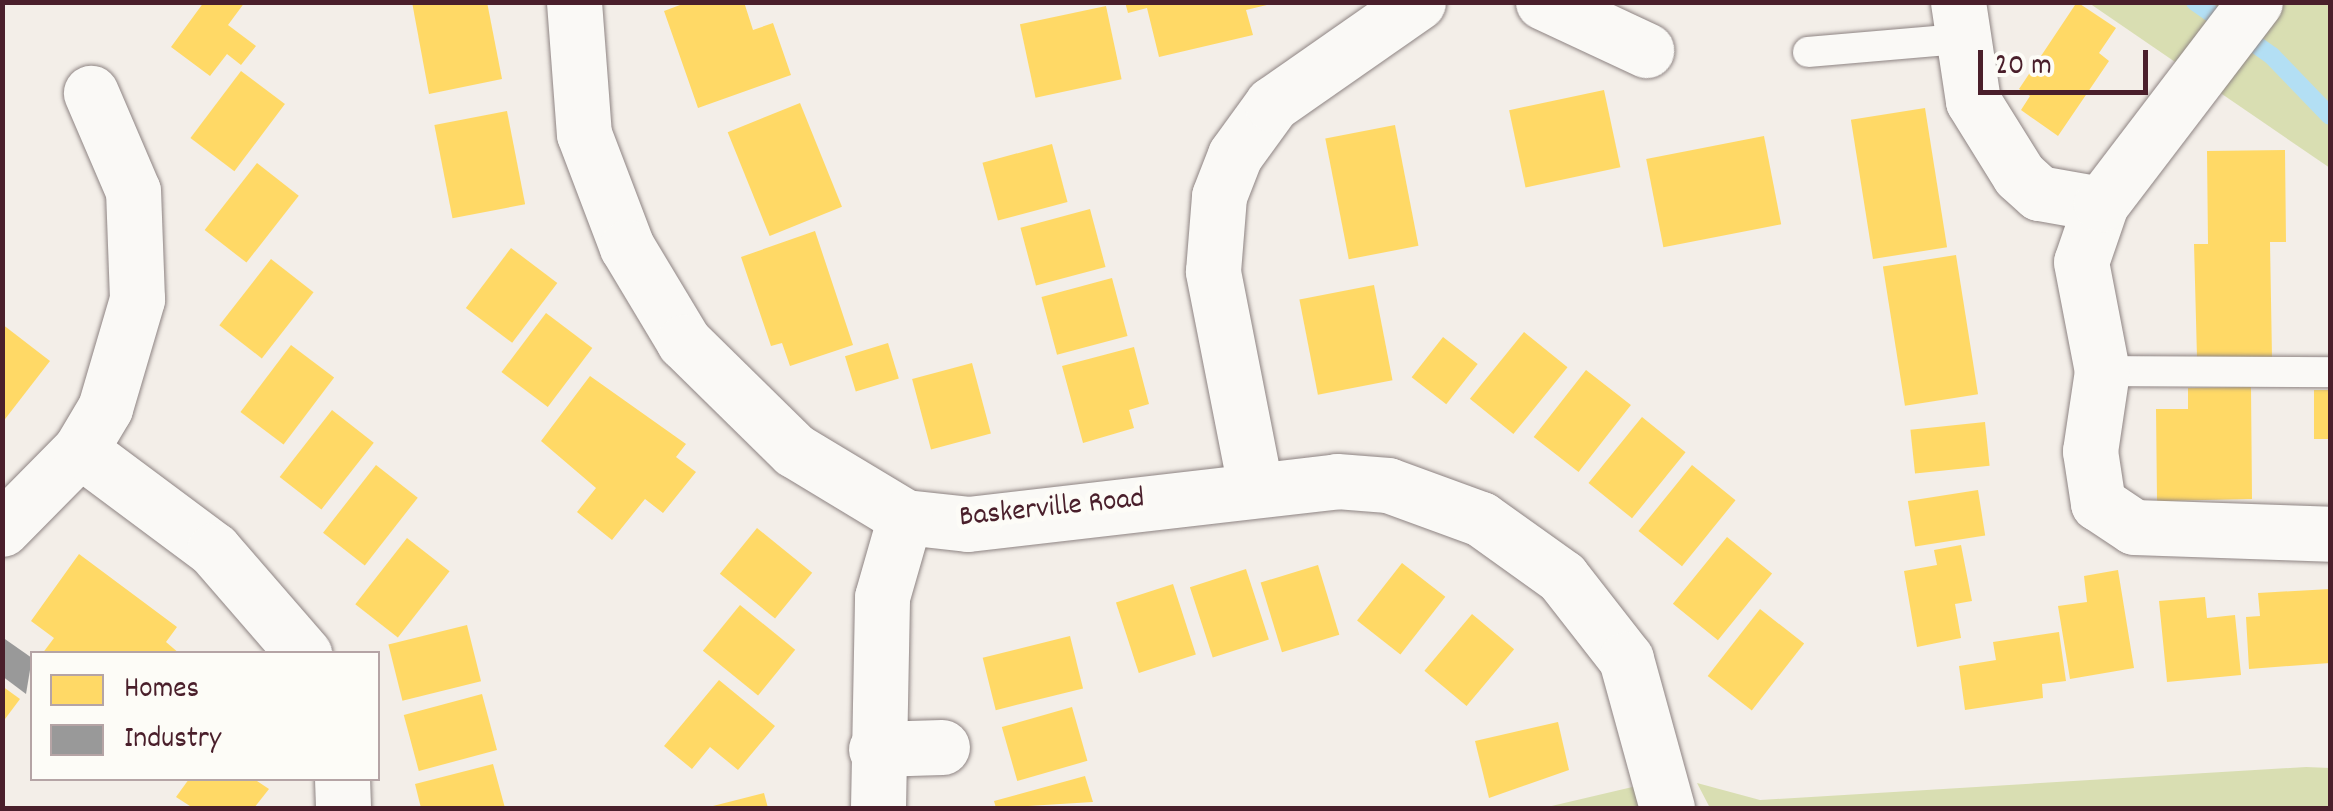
<!DOCTYPE html>
<html>
<head>
<meta charset="utf-8">
<style>
	body { margin:0 }
	#map { position:relative; width:2333px; height:811px; overflow:hidden; background:#f3eee8; font-family:Dekko,sans-serif }
	div>[style] { position:absolute }
	[style*='--x'] { left:calc(var(--x)*1px); top:calc(var(--y)*1px); width:calc(var(--w)*1px); rotate:calc(var(--a)*1deg) }
	.green>* { inset:0; background:#d9deb2 }
	.homes>* { inset:0; background:#ffd966; transform-origin:0 0 }
	.industry>* { inset:0; background:#999 }
	.stream>* { height:18px; margin:-9px; padding:0 9px; transform-origin:9px; border-radius:9px; background:#b3dff4 }
	.roads { filter:drop-shadow(0 0 2px #8e8483) drop-shadow(0 0 2px #8e8483) }
	.service>* { height:30px; margin:-15px; padding:0 15px; transform-origin:15px; border-radius:15px; background:#faf9f6 }
	.minor>* { height:55px; margin:-27.5px; padding:0 27.5px; transform-origin:27.5px; border-radius:27.5px; background:#faf9f6 }
	span { translate:-50% -50%; white-space:nowrap; text-align:center; line-height:1.15; -webkit-text-stroke:10px #fdfcf7; paint-order:stroke }
	.street-label { font-size:30px; color:#4a1f2b }
	.frame { position:absolute; inset:0; border:5px solid #4a1f2b; pointer-events:none }
	.legend { position:absolute; left:30px; top:651px; width:350px; height:130px; box-sizing:border-box; background:#fdfcf7; border:2px solid #b5a4a5; margin:0; padding:12px 18px; list-style:none; font-size:30px; color:#4a1f2b }
	.legend li { display:flex; align-items:center; gap:20px; height:50px }
	.legend b { width:50px; border:2px solid #b5a4a5 }
	.scale { position:absolute; left:1978px; top:50px; width:170px; height:45px; box-sizing:border-box; border:5px solid #4a1f2b; border-top:0; padding-left:12px; font-size:30px; line-height:35px; white-space:nowrap; color:#4a1f2b; -webkit-text-stroke:8px #fdfcf7; paint-order:stroke }
</style>
</head>
<body>
<div id="map">
	<div class="green">
		<div style="clip-path:polygon(2089px 3px,2330px 3px,2330px 168px)"></div>
		<div style="clip-path:polygon(2306px 767px,2330px 768px,2330px 808px,1710px 808px,1697px 783px,1760px 800px)"></div>
		<div style="clip-path:polygon(1641px 785px,1640px 808px,1543px 808px)"></div>
	</div>
	<div class="homes">
		<div style="clip-path:polygon(204px 2px,245px 2px,228px 25px,256px 46px,241px 65px,227px 54px,210px 76px,171px 47px)"></div>
		<div style="clip-path:polygon(412px 2px,487px 2px,502px 79px,429px 94px)"></div>
		<div style="clip-path:polygon(688px 2px,744px 2px,753px 30px,773px 23px,791px 75px,698px 108px,664px 11px)"></div>
		<div style="clip-path:polygon(1125px 2px,1271px 2px,1271px 4px,1246px 10px,1253px 35px,1159px 57px,1147px 8px,1128px 13px)"></div>
		<div style="clip-path:polygon(2077px 2px,2116px 28px,2099px 53px,2109px 61px,2058px 136px,2021px 110px,2030px 96px,2019px 89px)"></div>
		<div style="left:1106px;top:6px;width:75px;height:88px;rotate:78deg"></div>
		<div style="left:241px;top:71px;width:55px;height:84px;rotate:37deg"></div>
		<div style="left:1604px;top:90px;width:79px;height:97px;rotate:78deg"></div>
		<div style="left:800px;top:103px;width:112px;height:78px;rotate:68deg"></div>
		<div style="left:1925px;top:108px;width:141px;height:75px;rotate:81deg"></div>
		<div style="left:507px;top:111px;width:95px;height:74px;rotate:79deg"></div>
		<div style="left:1395px;top:125px;width:123px;height:71px;rotate:79deg"></div>
		<div style="left:1764px;top:136px;width:90px;height:120px;rotate:79deg"></div>
		<div style="left:1052px;top:144px;width:60px;height:72px;rotate:75deg"></div>
		<div style="clip-path:polygon(2285px 150px,2286px 242px,2270px 242px,2272px 357px,2197px 358px,2194px 244px,2208px 244px,2207px 151px)"></div>
		<div style="left:257px;top:163px;width:53px;height:85px;rotate:38deg"></div>
		<div style="left:1090px;top:209px;width:60px;height:72px;rotate:75deg"></div>
		<div style="clip-path:polygon(815px 231px,853px 345px,790px 366px,782px 343px,771px 346px,741px 257px)"></div>
		<div style="left:511px;top:248px;width:58px;height:75px;rotate:37deg"></div>
		<div style="left:1956px;top:255px;width:141px;height:74px;rotate:81deg"></div>
		<div style="left:271px;top:259px;width:54px;height:84px;rotate:38deg"></div>
		<div style="left:1112px;top:278px;width:60px;height:73px;rotate:75deg"></div>
		<div style="left:1374px;top:285px;width:97px;height:76px;rotate:79deg"></div>
		<div style="left:546px;top:313px;width:58px;height:74px;rotate:37deg"></div>
		<div style="clip-path:polygon(2px 324px,50px 361px,2px 423px)"></div>
		<div style="left:1524px;top:332px;width:56px;height:86px;rotate:39deg"></div>
		<div style="left:1443px;top:337px;width:44px;height:51px;rotate:38deg"></div>
		<div style="left:888px;top:343px;width:37px;height:45px;rotate:73deg"></div>
		<div style="left:291px;top:345px;width:54px;height:84px;rotate:37deg"></div>
		<div style="clip-path:polygon(1134px 347px,1149px 404px,1129px 410px,1134px 428px,1083px 443px,1062px 366px)"></div>
		<div style="left:972px;top:363px;width:73px;height:62px;rotate:75deg"></div>
		<div style="left:1586px;top:370px;width:57px;height:85px;rotate:38deg"></div>
		<div style="clip-path:polygon(590px 376px,686px 444px,676px 457px,696px 472px,663px 513px,645px 499px,612px 540px,577px 512px,596px 488px,541px 441px)"></div>
		<div style="clip-path:polygon(2251px 387px,2252px 499px,2157px 501px,2156px 409px,2188px 409px,2188px 388px)"></div>
		<div style="left:2314px;top:390px;width:16px;height:49px"></div>
		<div style="left:332px;top:410px;width:53px;height:85px;rotate:38deg"></div>
		<div style="left:1642px;top:417px;width:56px;height:85px;rotate:39deg"></div>
		<div style="left:1985px;top:422px;width:44px;height:75px;rotate:84deg"></div>
		<div style="left:376px;top:465px;width:53px;height:86px;rotate:38deg"></div>
		<div style="left:1692px;top:465px;width:56px;height:85px;rotate:39deg"></div>
		<div style="left:1978px;top:490px;width:46px;height:71px;rotate:81deg"></div>
		<div style="left:757px;top:528px;width:71px;height:59px;rotate:39deg"></div>
		<div style="left:1727px;top:537px;width:58px;height:86px;rotate:39deg"></div>
		<div style="left:407px;top:538px;width:54px;height:84px;rotate:38deg"></div>
		<div style="clip-path:polygon(1961px 545px,1972px 601px,1955px 604px,1961px 638px,1917px 647px,1904px 571px,1937px 565px,1934px 550px)"></div>
		<div style="clip-path:polygon(79px 554px,177px 627px,166px 642px,180px 654px,42px 654px,54px 638px,31px 621px)"></div>
		<div style="left:1402px;top:563px;width:55px;height:73px;rotate:38deg"></div>
		<div style="left:1318px;top:565px;width:73px;height:60px;rotate:73deg"></div>
		<div style="left:1246px;top:569px;width:74px;height:59px;rotate:72deg"></div>
		<div style="clip-path:polygon(2118px 570px,2134px 668px,2070px 679px,2058px 606px,2087px 602px,2084px 576px)"></div>
		<div style="left:1173px;top:584px;width:74px;height:60px;rotate:72deg"></div>
		<div style="clip-path:polygon(2330px 589px,2330px 663px,2249px 669px,2246px 617px,2260px 616px,2258px 593px)"></div>
		<div style="clip-path:polygon(2205px 597px,2207px 618px,2235px 615px,2241px 675px,2167px 682px,2159px 601px)"></div>
		<div style="left:740px;top:605px;width:71px;height:59px;rotate:39deg"></div>
		<div style="left:1760px;top:609px;width:56px;height:85px;rotate:38deg"></div>
		<div style="left:1472px;top:614px;width:55px;height:74px;rotate:40deg"></div>
		<div style="left:467px;top:625px;width:58px;height:81px;rotate:76deg"></div>
		<div style="clip-path:polygon(2059px 632px,2066px 681px,2042px 684px,2043px 698px,1965px 710px,1959px 666px,1996px 660px,1993px 642px)"></div>
		<div style="left:1070px;top:636px;width:54px;height:90px;rotate:76deg"></div>
		<div style="clip-path:polygon(719px 680px,775px 726px,738px 770px,710px 747px,692px 769px,664px 746px)"></div>
		<div style="clip-path:polygon(2px 686px,20px 699px,2px 723px)"></div>
		<div style="left:482px;top:694px;width:58px;height:81px;rotate:75deg"></div>
		<div style="left:1072px;top:707px;width:56px;height:73px;rotate:74deg"></div>
		<div style="clip-path:polygon(1558px 722px,1569px 770px,1489px 798px,1475px 741px)"></div>
		<div style="clip-path:polygon(493px 764px,505px 808px,421px 808px,415px 784px)"></div>
		<div style="clip-path:polygon(1085px 776px,1093px 802px,996px 808px,994px 801px)"></div>
		<div style="clip-path:polygon(189px 779px,254px 779px,269px 789px,254px 808px,193px 808px,176px 797px)"></div>
		<div style="clip-path:polygon(764px 793px,768px 808px,709px 808px,709px 807px)"></div>
	</div>
	<div class="industry">
		<div style="clip-path:polygon(2px 637px,32px 658px,26px 694px,2px 676px)"></div>
	</div>
	<div class="stream">
		<div style="--x:2195;--y:2;--w:94;--a:35"></div>
		<div style="--x:2272;--y:56;--w:83;--a:46"></div>
	</div>
	<div class="roads">
		<div class="service">
			<div style="--x:1808;--y:52;--w:154;--a:-4.9"></div>
			<div style="--x:2102;--y:371;--w:228;--a:0.3"></div>
		</div>
		<div class="minor">
			<div style="--x:574;--y:2;--w:132;--a:85.7"></div>
			<div style="--x:584;--y:134;--w:121;--a:69.2"></div>
			<div style="--x:627;--y:247;--w:111;--a:59"></div>
			<div style="--x:684;--y:342;--w:154;--a:44.5"></div>
			<div style="--x:794;--y:450;--w:130;--a:31.1"></div>
			<div style="--x:905;--y:517;--w:63;--a:6.3"></div>
			<div style="--x:968;--y:524;--w:371;--a:-6.6"></div>
			<div style="--x:1337;--y:481;--w:51;--a:4.5"></div>
			<div style="--x:1388;--y:485;--w:99;--a:20.1"></div>
			<div style="--x:1481;--y:519;--w:100;--a:35.6"></div>
			<div style="--x:1562;--y:577;--w:104;--a:52"></div>
			<div style="--x:1626;--y:659;--w:155;--a:74.6"></div>
			<div style="--x:1543;--y:2;--w:114;--a:25"></div>
			<div style="--x:1958;--y:2;--w:100;--a:81.4"></div>
			<div style="--x:1973;--y:101;--w:87;--a:58.1"></div>
			<div style="--x:2019;--y:175;--w:27;--a:42"></div>
			<div style="--x:2039;--y:193;--w:63;--a:10.1"></div>
			<div style="--x:2101;--y:204;--w:61;--a:109"></div>
			<div style="--x:2081;--y:262;--w:111;--a:79.1"></div>
			<div style="--x:2102;--y:371;--w:81;--a:98.5"></div>
			<div style="--x:2090;--y:451;--w:53;--a:81.3"></div>
			<div style="--x:2098;--y:503;--w:43;--a:33.7"></div>
			<div style="--x:2134;--y:527;--w:196;--a:2"></div>
			<div style="--x:2101;--y:204;--w:254;--a:-52.7"></div>
			<div style="--x:80;--y:450;--w:167;--a:36.7"></div>
			<div style="--x:214;--y:550;--w:138;--a:49.1"></div>
			<div style="--x:1255;--y:486;--w:219;--a:-101.1"></div>
			<div style="--x:1213;--y:271;--w:75;--a:-85.4"></div>
			<div style="--x:1219;--y:196;--w:44;--a:-68.7"></div>
			<div style="--x:1235;--y:155;--w:63;--a:-54"></div>
			<div style="--x:1272;--y:104;--w:178;--a:-34.9"></div>
			<div style="--x:2;--y:529;--w:111;--a:-45.4"></div>
			<div style="--x:80;--y:450;--w:49;--a:-59.2"></div>
			<div style="--x:105;--y:408;--w:114;--a:-73.6"></div>
			<div style="--x:137;--y:299;--w:108;--a:-92.1"></div>
			<div style="--x:133;--y:191;--w:107;--a:-113.2"></div>
			<div style="--x:876;--y:749;--w:66;--a:-1.7"></div>
			<div style="--x:342;--y:778;--w:30;--a:88"></div>
			<div style="--x:878;--y:808;--w:211;--a:-88.9"></div>
			<div style="--x:882;--y:597;--w:83;--a:-74"></div>
		</div>
	</div>
	<div class="street-label">
		<span style="left:1052px;top:510px;rotate:-6deg">Baskerville Road</span>
	</div>
	<div class="frame"></div>
	<ul class="legend">
	<li><b style="height:28px;background:#ffd966"></b>Homes</li>
	<li><b style="height:28px;background:#999"></b>Industry</li>
	</ul>
	<div class="scale">20 m</div>
</div>
</body>
</html>
